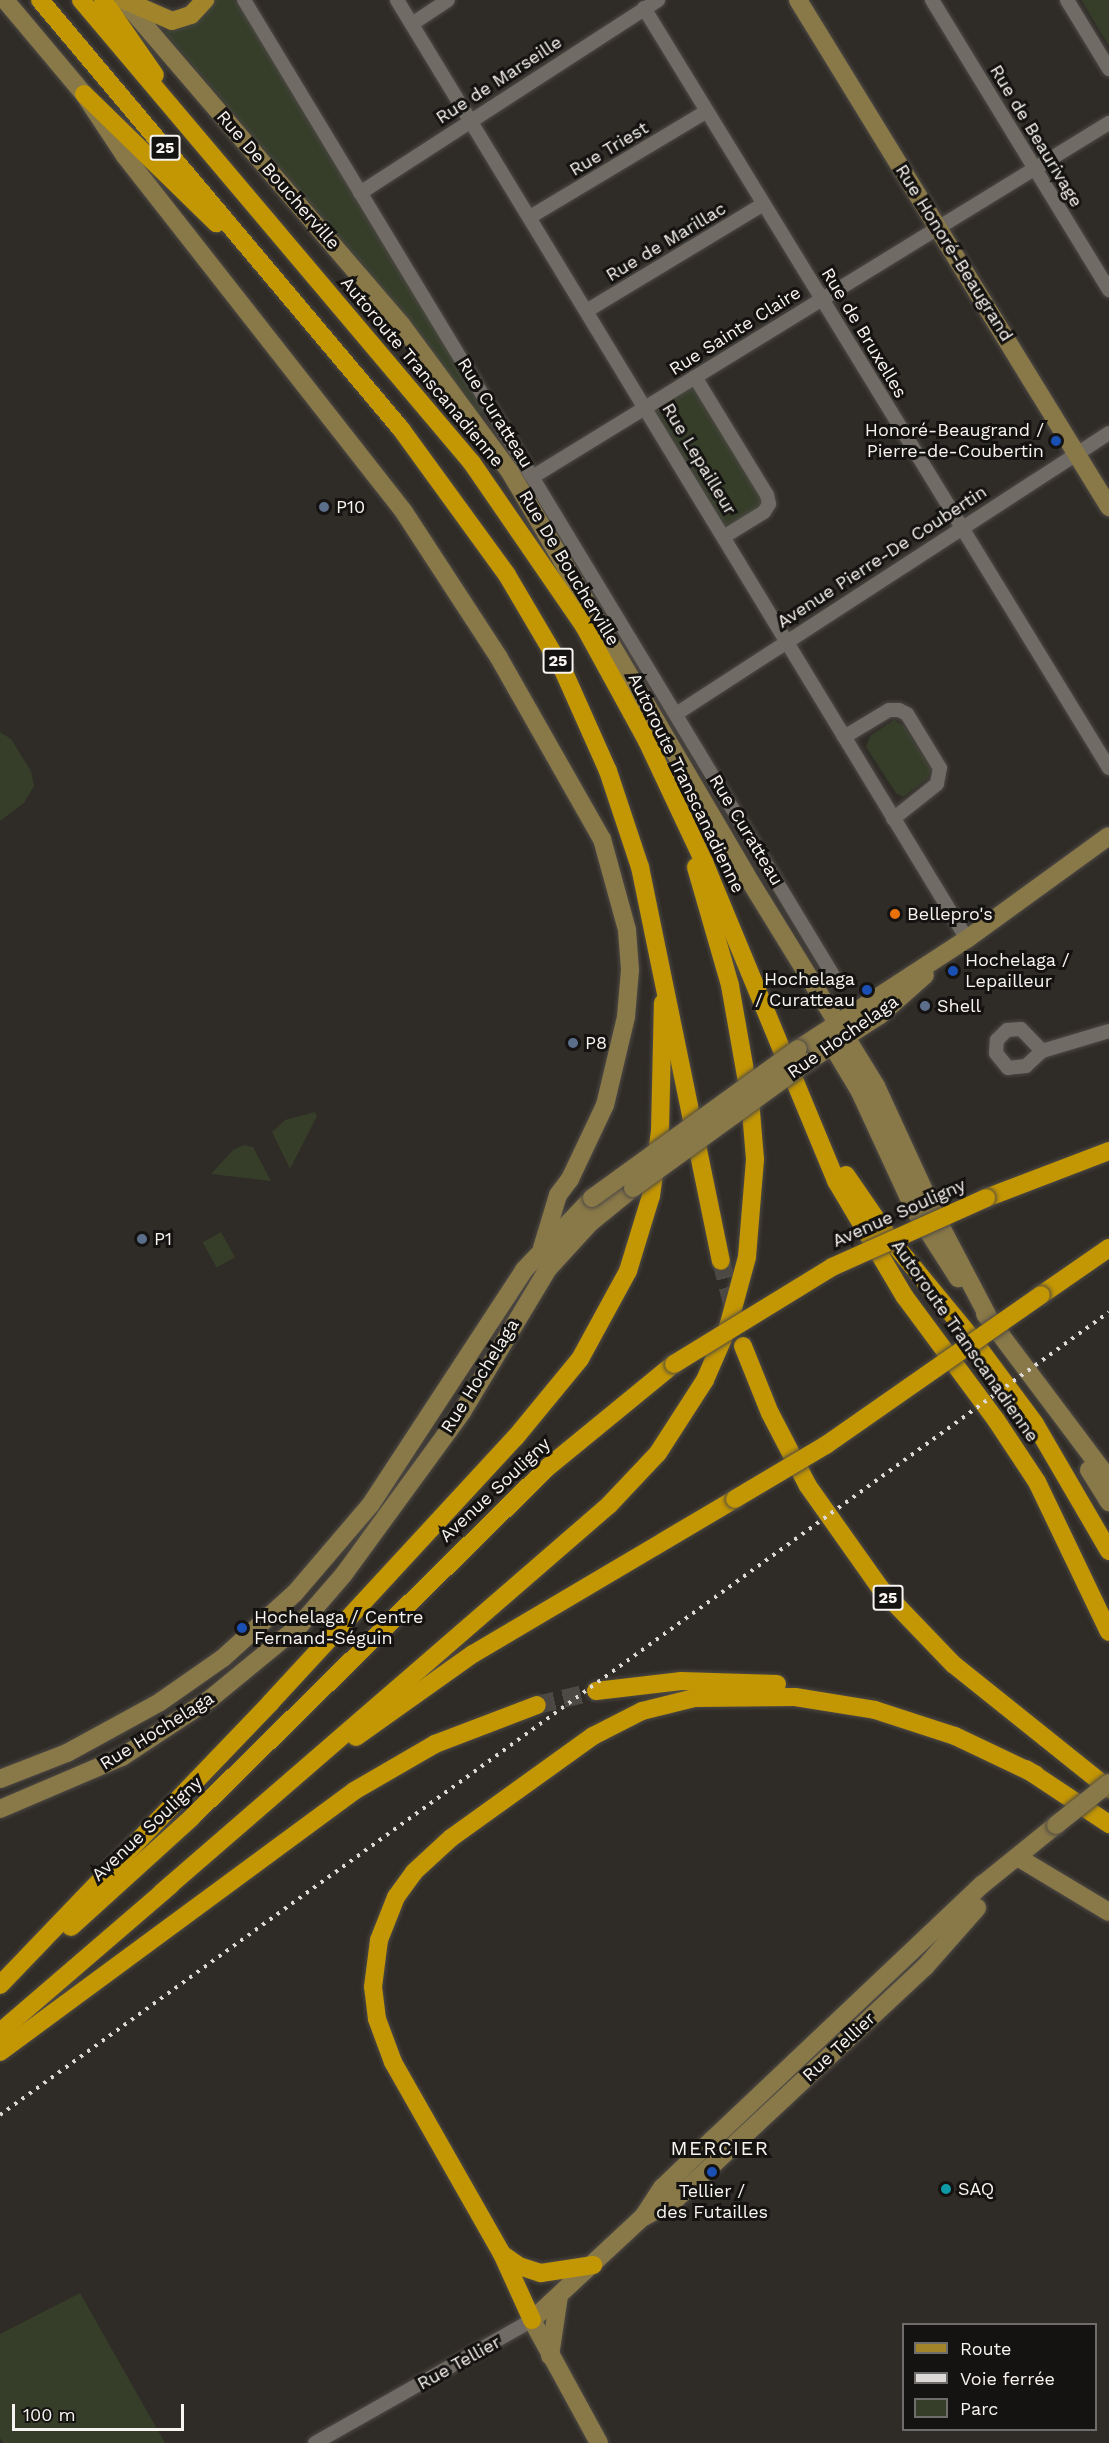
<!DOCTYPE html>
<html>
<head>
<meta charset="utf-8">
<style>
	body { margin:0 }
	#map { position:relative; width:1109px; height:2443px; overflow:hidden; background:#2f2b26; font-family:"Work Sans",sans-serif }
	div>[style] { position:absolute }
	[style*='--x'] { left:calc(var(--x)*1px); top:calc(var(--y)*1px); width:calc(var(--w)*1px); rotate:calc(var(--a)*1deg) }
	.green>* { inset:0; background:#363e2a; transform-origin:0 0 }
	.highway-tunnel>* { height:18px; margin-top:-9px; transform-origin:0; background:repeating-linear-gradient(90deg,#4d4944 0 18px,transparent 0 27px) }
	.roads { filter:drop-shadow(0 0 2px #4d4945) drop-shadow(0 0 2px #4d4945) }
	.street>* { height:14px; margin:-7px; padding:0 7px; transform-origin:7px; border-radius:7px; background:#706b65 }
	.secondary>* { height:18px; margin:-9px; padding:0 9px; transform-origin:9px; border-radius:9px; background:#897848 }
	.primary>* { height:18px; margin:-9px; padding:0 9px; transform-origin:9px; border-radius:9px; background:#a2852a }
	.highway>* { height:18px; margin:-9px; padding:0 9px; transform-origin:9px; border-radius:9px; background:#c39603 }
	.rail>* { height:4px; margin-top:-2px; transform-origin:0; background:repeating-linear-gradient(90deg,#ddd9d6 0 3px,transparent 0 9px) }
	.bridges { filter:drop-shadow(0 0 2px #4d4945) drop-shadow(0 0 2px #4d4945) }
	.secondary-bridge>* { height:18px; margin:-9px; padding:0 9px; transform-origin:9px; border-radius:9px; background:#897848 }
	.highway-bridge>* { height:18px; margin:-9px; padding:0 9px; transform-origin:9px; border-radius:9px; background:#c39603 }
	.dots>* { width:16px; height:16px; translate:-50% -50%; box-sizing:border-box; border:3px solid #151311; border-radius:50% }
	span { translate:-50% -50%; white-space:nowrap; text-align:center; line-height:1.15; -webkit-text-stroke:6px #151311; paint-order:stroke }
	.shield-label span { padding:2px 4px; background:#151311; border:2px solid; border-radius:4px; -webkit-text-stroke-width:0 }
	.shield-label { font-size:16px; color:#f7f4f1; font-weight:700 }
	.street-label { font-size:18px; color:#f7f4f1 }
	.poi-label { font-size:18px; color:#f7f4f1 }
	.right { translate:-100% -50%; text-align:right }
	.left { translate:0 -50%; text-align:left }
	.neighbourhood-label { font-size:20px; color:#f7f4f1; letter-spacing:1.5px }
	.legend { position:absolute; left:902px; top:2323px; width:195px; height:108px; box-sizing:border-box; background:#151311; border:2px solid #6f6d6b; margin:0; padding:8px 10px; list-style:none; font-size:18px; color:#f7f4f1 }
	.legend li { display:flex; align-items:center; gap:12px; height:30px }
	.legend b { width:30px; border:2px solid #6f6d6b }
	.scale { position:absolute; left:12px; top:2404px; width:172px; height:27px; box-sizing:border-box; border:3px solid #f7f4f1; border-top:0; padding-left:8px; font-size:18px; line-height:21px; white-space:nowrap; color:#f7f4f1; -webkit-text-stroke:4px #151311; paint-order:stroke }
</style>
</head>
<body>
<div id="map">
	<div class="green">
		<div style="clip-path:polygon(213px 0,235px 0,484px 410px,480px 415px,358px 260px,164px 32px,193px 23px)"></div>
		<div style="clip-path:polygon(1081px 0,1109px 0,1109px 46px)"></div>
		<div style="left:695px;top:377px;width:147px;height:57px;rotate:60deg"></div>
		<div style="clip-path:polygon(894px 720px,904px 726px,931px 768px,928px 778px,903px 797px,896px 793px,866px 747px,870px 736px)"></div>
		<div style="clip-path:polygon(0 732px,11px 739px,31px 771px,34px 786px,24px 803px,0 821px)"></div>
		<div style="clip-path:polygon(315px 1112px,317px 1116px,290px 1169px,272px 1132px,285px 1120px)"></div>
		<div style="clip-path:polygon(244px 1145px,253px 1147px,271px 1181px,211px 1174px,233px 1150px)"></div>
		<div style="left:221px;top:1232px;width:29px;height:21px;rotate:61deg"></div>
		<div style="clip-path:polygon(80px 2293px,165px 2443px,3px 2443px,0 2438px,0 2334px)"></div>
	</div>
	<div class="highway-tunnel">
		<div style="--x:721;--y:1261;--w:88;--a:75.5"></div>
		<div style="--x:537;--y:1705;--w:61;--a:-13.3"></div>
	</div>
	<div class="roads">
		<div class="street">
			<div style="--x:244;--y:0;--w:1147;--a:58.87"></div>
			<div style="--x:397;--y:0;--w:1098;--a:58.74"></div>
			<div style="--x:932;--y:0;--w:340;--a:58.6"></div>
			<div style="--x:1067;--y:0;--w:81;--a:58.7"></div>
			<div style="--x:644;--y:8;--w:891;--a:58.54"></div>
			<div style="--x:412;--y:24;--w:43;--a:-33.7"></div>
			<div style="--x:360;--y:193;--w:355;--a:-32.9"></div>
			<div style="--x:530;--y:217;--w:206;--a:-30.9"></div>
			<div style="--x:588;--y:310;--w:205;--a:-31.1"></div>
			<div style="--x:695;--y:377;--w:138;--a:58.6"></div>
			<div style="--x:767;--y:495;--w:9;--a:77"></div>
			<div style="--x:769;--y:504;--w:9;--a:122"></div>
			<div style="--x:764;--y:512;--w:46;--a:148.4"></div>
			<div style="--x:534;--y:476;--w:675;--a:-31.55"></div>
			<div style="--x:676;--y:714;--w:516;--a:-32.98"></div>
			<div style="--x:844;--y:737;--w:52;--a:-31"></div>
			<div style="--x:889;--y:710;--w:10;--a:0"></div>
			<div style="--x:899;--y:710;--w:9;--a:27"></div>
			<div style="--x:907;--y:714;--w:63;--a:58.6"></div>
			<div style="--x:940;--y:768;--w:16;--a:101"></div>
			<div style="--x:937;--y:784;--w:56;--a:141.5"></div>
			<div style="--x:1021;--y:1029;--w:30;--a:46"></div>
			<div style="--x:1042;--y:1051;--w:22;--a:137"></div>
			<div style="--x:1026;--y:1066;--w:18;--a:174"></div>
			<div style="--x:1008;--y:1068;--w:19;--a:-129"></div>
			<div style="--x:996;--y:1053;--w:13;--a:-86"></div>
			<div style="--x:997;--y:1040;--w:14;--a:-45"></div>
			<div style="--x:1007;--y:1030;--w:14;--a:-4"></div>
			<div style="--x:1042;--y:1051;--w:70;--a:-16.6"></div>
			<div style="--x:315;--y:2443;--w:249;--a:-29.5"></div>
		</div>
		<div class="secondary">
			<div style="--x:5;--y:0;--w:123;--a:50"></div>
			<div style="--x:84;--y:94;--w:74;--a:56.5"></div>
			<div style="--x:125;--y:156;--w:452;--a:51.9"></div>
			<div style="--x:404;--y:512;--w:174;--a:56.9"></div>
			<div style="--x:499;--y:658;--w:208;--a:60.4"></div>
			<div style="--x:602;--y:839;--w:94;--a:74.6"></div>
			<div style="--x:627;--y:930;--w:40;--a:85.7"></div>
			<div style="--x:630;--y:970;--w:47;--a:94.9"></div>
			<div style="--x:626;--y:1017;--w:90;--a:103.4"></div>
			<div style="--x:605;--y:1105;--w:82;--a:115.3"></div>
			<div style="--x:570;--y:1179;--w:20;--a:127"></div>
			<div style="--x:558;--y:1195;--w:55;--a:106.8"></div>
			<div style="--x:123;--y:0;--w:427;--a:49.4"></div>
			<div style="--x:401;--y:324;--w:184;--a:53.6"></div>
			<div style="--x:510;--y:472;--w:465;--a:59.6"></div>
			<div style="--x:745;--y:873;--w:250;--a:58.4"></div>
			<div style="--x:876;--y:1086;--w:153;--a:65.3"></div>
			<div style="--x:940;--y:1225;--w:110;--a:62.3"></div>
			<div style="--x:798;--y:0;--w:595;--a:58.47"></div>
			<div style="--x:838;--y:1022;--w:24;--a:105"></div>
			<div style="--x:832;--y:1045;--w:55;--a:59.2"></div>
			<div style="--x:860;--y:1092;--w:131;--a:65.2"></div>
			<div style="--x:915;--y:1211;--w:80;--a:57.3"></div>
			<div style="--x:798;--y:1049;--w:202;--a:-33.1"></div>
			<div style="--x:967;--y:939;--w:175;--a:-36"></div>
			<div style="--x:807;--y:1062;--w:87;--a:-32.8"></div>
			<div style="--x:880;--y:1015;--w:60;--a:-41.6"></div>
			<div style="--x:985;--y:1314;--w:206;--a:53.1"></div>
			<div style="--x:1089;--y:1470;--w:38;--a:58"></div>
			<div style="--x:0;--y:1779;--w:72;--a:-21.2"></div>
			<div style="--x:67;--y:1753;--w:106;--a:-28.7"></div>
			<div style="--x:160;--y:1702;--w:77;--a:-34.9"></div>
			<div style="--x:223;--y:1658;--w:97;--a:-42.1"></div>
			<div style="--x:295;--y:1593;--w:117;--a:-49.5"></div>
			<div style="--x:371;--y:1504;--w:280;--a:-56.8"></div>
			<div style="--x:524;--y:1270;--w:99;--a:-46.6"></div>
			<div style="--x:0;--y:1809;--w:133;--a:-23.1"></div>
			<div style="--x:122;--y:1757;--w:105;--a:-33.4"></div>
			<div style="--x:210;--y:1699;--w:117;--a:-39.4"></div>
			<div style="--x:300;--y:1625;--w:67;--a:-49.2"></div>
			<div style="--x:344;--y:1574;--w:200;--a:-53.9"></div>
			<div style="--x:462;--y:1412;--w:167;--a:-59"></div>
			<div style="--x:548;--y:1269;--w:62;--a:-47.6"></div>
			<div style="--x:590;--y:1223;--w:55;--a:-39.1"></div>
			<div style="--x:1019;--y:1858;--w:105;--a:31"></div>
			<div style="--x:644;--y:2217;--w:35;--a:-29"></div>
			<div style="--x:675;--y:2200;--w:342;--a:-43"></div>
			<div style="--x:925;--y:1967;--w:79;--a:-48.6"></div>
			<div style="--x:550;--y:2356;--w:61;--a:-81.5"></div>
			<div style="--x:599;--y:2443;--w:140;--a:-118.6"></div>
			<div style="--x:532;--y:2320;--w:151;--a:-42.9"></div>
			<div style="--x:643;--y:2217;--w:35;--a:-57"></div>
			<div style="--x:662;--y:2188;--w:71;--a:-43.9"></div>
			<div style="--x:713;--y:2139;--w:371;--a:-43.4"></div>
			<div style="--x:983;--y:1884;--w:94;--a:-38.9"></div>
		</div>
		<div class="primary">
			<div style="--x:124;--y:0;--w:52;--a:23.6"></div>
			<div style="--x:172;--y:21;--w:20;--a:-18"></div>
			<div style="--x:191;--y:15;--w:21;--a:-47"></div>
		</div>
		<div class="highway">
			<div style="--x:40;--y:0;--w:561;--a:49.92"></div>
			<div style="--x:401;--y:429;--w:180;--a:54"></div>
			<div style="--x:507;--y:575;--w:110;--a:59.5"></div>
			<div style="--x:563;--y:670;--w:111;--a:66"></div>
			<div style="--x:608;--y:771;--w:101;--a:71.6"></div>
			<div style="--x:640;--y:867;--w:402;--a:78.4"></div>
			<div style="--x:81;--y:0;--w:606;--a:49.82"></div>
			<div style="--x:472;--y:463;--w:198;--a:55.5"></div>
			<div style="--x:584;--y:626;--w:131;--a:61.3"></div>
			<div style="--x:647;--y:741;--w:134;--a:64.8"></div>
			<div style="--x:704;--y:862;--w:345;--a:67.5"></div>
			<div style="--x:836;--y:1181;--w:135;--a:59.3"></div>
			<div style="--x:905;--y:1297;--w:153;--a:53.5"></div>
			<div style="--x:996;--y:1420;--w:74;--a:56.5"></div>
			<div style="--x:1037;--y:1482;--w:166;--a:64.4"></div>
			<div style="--x:103;--y:0;--w:91;--a:55.3"></div>
			<div style="--x:84;--y:94;--w:185;--a:44.3"></div>
			<div style="--x:846;--y:1175;--w:78;--a:55.5"></div>
			<div style="--x:890;--y:1239;--w:126;--a:50.5"></div>
			<div style="--x:970;--y:1336;--w:109;--a:53.5"></div>
			<div style="--x:1035;--y:1424;--w:147;--a:59.8"></div>
			<div style="--x:986;--y:1198;--w:132;--a:-20.9"></div>
			<div style="--x:1041;--y:1295;--w:83;--a:-34.7"></div>
			<div style="--x:743;--y:1346;--w:72;--a:68.1"></div>
			<div style="--x:770;--y:1413;--w:82;--a:62.5"></div>
			<div style="--x:808;--y:1486;--w:126;--a:54.7"></div>
			<div style="--x:881;--y:1589;--w:104;--a:46.2"></div>
			<div style="--x:953;--y:1664;--w:200;--a:38.7"></div>
			<div style="--x:596;--y:1691;--w:86;--a:-6.7"></div>
			<div style="--x:681;--y:1681;--w:96;--a:1.8"></div>
			<div style="--x:356;--y:1737;--w:143;--a:-35.4"></div>
			<div style="--x:473;--y:1654;--w:304;--a:-30.6"></div>
			<div style="--x:1026;--y:1769;--w:100;--a:33.5"></div>
			<div style="--x:161;--y:1893;--w:593;--a:-40.89"></div>
			<div style="--x:609;--y:1505;--w:71;--a:-46.7"></div>
			<div style="--x:658;--y:1453;--w:87;--a:-57.2"></div>
			<div style="--x:705;--y:1380;--w:58;--a:-66.5"></div>
			<div style="--x:728;--y:1327;--w:73;--a:-74.8"></div>
			<div style="--x:747;--y:1257;--w:98;--a:-85.3"></div>
			<div style="--x:755;--y:1159;--w:60;--a:-94.8"></div>
			<div style="--x:750;--y:1099;--w:116;--a:-100"></div>
			<div style="--x:730;--y:985;--w:123;--a:-106.1"></div>
			<div style="--x:71;--y:1927;--w:162;--a:-42.2"></div>
			<div style="--x:191;--y:1818;--w:501;--a:-44.51"></div>
			<div style="--x:548;--y:1467;--w:163;--a:-39.3"></div>
			<div style="--x:0;--y:1985;--w:392;--a:-46.2"></div>
			<div style="--x:271;--y:1702;--w:359;--a:-47.3"></div>
			<div style="--x:515;--y:1438;--w:102;--a:-50.6"></div>
			<div style="--x:580;--y:1359;--w:100;--a:-61.4"></div>
			<div style="--x:628;--y:1271;--w:78;--a:-73"></div>
			<div style="--x:651;--y:1196;--w:66;--a:-82.1"></div>
			<div style="--x:660;--y:1131;--w:128;--a:-88.7"></div>
			<div style="--x:0;--y:2032;--w:225;--a:-40.7"></div>
			<div style="--x:0;--y:2052;--w:440;--a:-36.4"></div>
			<div style="--x:354;--y:1791;--w:94;--a:-30.1"></div>
			<div style="--x:435;--y:1744;--w:109;--a:-20.9"></div>
			<div style="--x:502;--y:2254;--w:21;--a:35"></div>
			<div style="--x:519;--y:2266;--w:23;--a:18"></div>
			<div style="--x:541;--y:2273;--w:53;--a:-8.7"></div>
			<div style="--x:532;--y:2320;--w:72;--a:-114.4"></div>
			<div style="--x:502;--y:2254;--w:221;--a:-119.6"></div>
			<div style="--x:393;--y:2062;--w:46;--a:-110.4"></div>
			<div style="--x:377;--y:2019;--w:32;--a:-97"></div>
			<div style="--x:373;--y:1987;--w:47;--a:-82.7"></div>
			<div style="--x:379;--y:1940;--w:46;--a:-68.4"></div>
			<div style="--x:396;--y:1897;--w:31;--a:-54"></div>
			<div style="--x:414;--y:1872;--w:50;--a:-42.6"></div>
			<div style="--x:451;--y:1838;--w:175;--a:-35.7"></div>
			<div style="--x:593;--y:1736;--w:55;--a:-27"></div>
			<div style="--x:642;--y:1711;--w:54;--a:-14"></div>
			<div style="--x:694;--y:1698;--w:101;--a:-0.6"></div>
			<div style="--x:795;--y:1697;--w:81;--a:9.2"></div>
			<div style="--x:875;--y:1710;--w:84;--a:18"></div>
			<div style="--x:955;--y:1736;--w:89;--a:25.4"></div>
		</div>
	</div>
	<div class="rail">
		<div style="--x:0;--y:2115;--w:1369;--a:-35.91"></div>
	</div>
	<div class="bridges">
		<div class="secondary-bridge">
			<div style="--x:633;--y:1188;--w:215;--a:-35.9"></div>
			<div style="--x:592;--y:1198;--w:254;--a:-35.9"></div>
			<div style="--x:1056;--y:1825;--w:68;--a:-38.4"></div>
		</div>
		<div class="highway-bridge">
			<div style="--x:674;--y:1364;--w:185;--a:-31.5"></div>
			<div style="--x:832;--y:1267;--w:169;--a:-24.1"></div>
			<div style="--x:735;--y:1499;--w:106;--a:-30.7"></div>
			<div style="--x:826;--y:1445;--w:262;--a:-34.9"></div>
		</div>
	</div>
	<div class="dots">
		<div style="left:1056px;top:441px;background:#1a4fb4"></div>
		<div style="left:324px;top:507px;background:#5c6f8a"></div>
		<div style="left:895px;top:914px;background:#e8710a"></div>
		<div style="left:953px;top:971px;background:#1a4fb4"></div>
		<div style="left:867px;top:990px;background:#1a4fb4"></div>
		<div style="left:925px;top:1006px;background:#5c6f8a"></div>
		<div style="left:573px;top:1043px;background:#5c6f8a"></div>
		<div style="left:142px;top:1239px;background:#5c6f8a"></div>
		<div style="left:242px;top:1628px;background:#1a4fb4"></div>
		<div style="left:712px;top:2172px;background:#1a4fb4"></div>
		<div style="left:946px;top:2189px;background:#0f9aa8"></div>
	</div>
	<div class="shield-label">
		<span style="left:165px;top:148px">25</span>
		<span style="left:558px;top:661px">25</span>
		<span style="left:888px;top:1598px">25</span>
	</div>
	<div class="street-label">
		<span style="left:499px;top:80px;rotate:-33deg">Rue de Marseille</span>
		<span style="left:1036px;top:136px;rotate:59deg">Rue de Beaurivage</span>
		<span style="left:609px;top:149px;rotate:-31deg">Rue Triest</span>
		<span style="left:278px;top:180px;rotate:49deg">Rue De Boucherville</span>
		<span style="left:666px;top:242px;rotate:-31deg">Rue de Marillac</span>
		<span style="left:954px;top:253px;rotate:58deg">Rue Honoré-Beaugrand</span>
		<span style="left:735px;top:331px;rotate:-32deg">Rue Sainte Claire</span>
		<span style="left:864px;top:333px;rotate:59deg">Rue de Bruxelles</span>
		<span style="left:422px;top:372px;rotate:50deg">Autoroute Transcanadienne</span>
		<span style="left:495px;top:413px;rotate:58deg">Rue Curatteau</span>
		<span style="left:699px;top:459px;rotate:59deg">Rue Lepailleur</span>
		<span style="left:882px;top:557px;rotate:-33deg">Avenue Pierre-De Coubertin</span>
		<span style="left:569px;top:568px;rotate:59deg">Rue De Boucherville</span>
		<span style="left:686px;top:783px;rotate:64deg">Autoroute Transcanadienne</span>
		<span style="left:746px;top:830px;rotate:59deg">Rue Curatteau</span>
		<span style="left:843px;top:1037px;rotate:-35deg">Rue Hochelaga</span>
		<span style="left:899px;top:1213px;rotate:-24deg">Avenue Souligny</span>
		<span style="left:965px;top:1341px;rotate:55deg">Autoroute Transcanadienne</span>
		<span style="left:480px;top:1376px;rotate:-58deg">Rue Hochelaga</span>
		<span style="left:495px;top:1490px;rotate:-43deg">Avenue Souligny</span>
		<span style="left:157px;top:1731px;rotate:-32deg">Rue Hochelaga</span>
		<span style="left:147px;top:1829px;rotate:-43deg">Avenue Souligny</span>
		<span style="left:839px;top:2047px;rotate:-43deg">Rue Tellier</span>
		<span style="left:459px;top:2363px;rotate:-29deg">Rue Tellier</span>
	</div>
	<div class="poi-label">
		<span class="right" style="left:1044px;top:441px">Honoré-Beaugrand /<br>Pierre-de-Coubertin</span>
		<span class="left" style="left:336px;top:507px">P10</span>
		<span class="left" style="left:907px;top:914px">Bellepro's</span>
		<span class="left" style="left:965px;top:971px">Hochelaga /<br>Lepailleur</span>
		<span class="right" style="left:855px;top:990px">Hochelaga<br>/ Curatteau</span>
		<span class="left" style="left:937px;top:1006px">Shell</span>
		<span class="left" style="left:585px;top:1043px">P8</span>
		<span class="left" style="left:154px;top:1239px">P1</span>
		<span class="left" style="left:254px;top:1628px">Hochelaga / Centre<br>Fernand-Séguin</span>
		<span class="left" style="left:958px;top:2189px">SAQ</span>
		<span style="left:712px;top:2202px">Tellier /<br>des Futailles</span>
	</div>
	<div class="neighbourhood-label">
		<span style="left:720px;top:2148px">MERCIER</span>
	</div>
	<ul class="legend">
	<li><b style="height:8px;background:#a2852a"></b>Route</li>
	<li><b style="height:8px;background:#ddd9d6"></b>Voie ferrée</li>
	<li><b style="height:16px;background:#363e2a"></b>Parc</li>
	</ul>
	<div class="scale">100 m</div>
</div>
</body>
</html>
